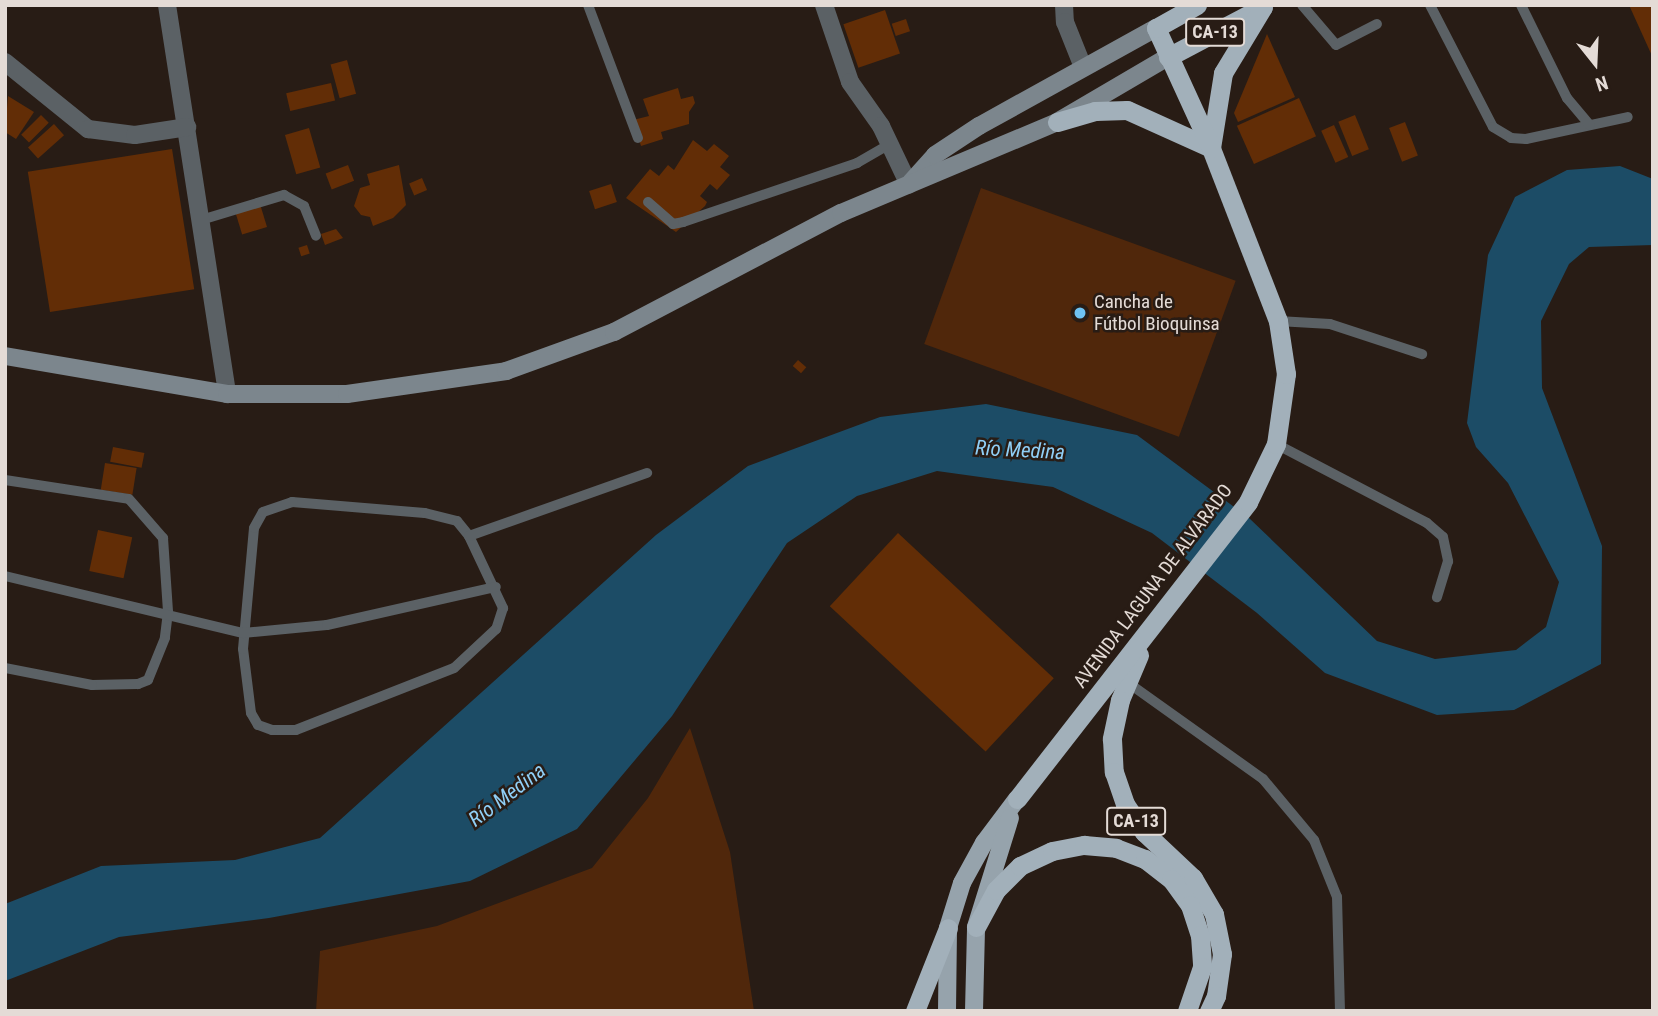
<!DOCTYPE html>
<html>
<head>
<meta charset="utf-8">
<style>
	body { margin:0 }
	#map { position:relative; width:1658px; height:1016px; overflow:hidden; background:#281c15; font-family:"Roboto Condensed",sans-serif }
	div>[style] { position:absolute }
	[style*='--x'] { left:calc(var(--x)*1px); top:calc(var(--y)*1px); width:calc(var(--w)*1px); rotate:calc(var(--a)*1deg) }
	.green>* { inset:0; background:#50270b; transform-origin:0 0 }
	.water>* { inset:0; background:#1c4c66 }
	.building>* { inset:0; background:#622d06; transform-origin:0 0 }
	.service>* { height:10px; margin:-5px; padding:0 5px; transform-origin:5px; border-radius:5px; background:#5b6165 }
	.minor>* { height:18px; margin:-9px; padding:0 9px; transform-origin:9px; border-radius:9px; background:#5b6165 }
	.secondary>* { height:18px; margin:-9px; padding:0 9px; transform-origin:9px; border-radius:9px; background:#7c868d }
	.primary>* { height:18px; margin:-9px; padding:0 9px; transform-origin:9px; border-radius:9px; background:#96a3ac }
	.trunk>* { height:19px; margin:-9.5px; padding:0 9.5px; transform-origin:9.5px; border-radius:9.5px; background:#a2b0ba }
	.dots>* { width:19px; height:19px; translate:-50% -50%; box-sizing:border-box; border:4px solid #281c15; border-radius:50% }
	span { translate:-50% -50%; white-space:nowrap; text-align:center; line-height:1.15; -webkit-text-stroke:5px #281c15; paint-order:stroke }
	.shield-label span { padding:2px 5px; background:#281c15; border:2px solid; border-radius:5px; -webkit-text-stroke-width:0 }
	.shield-label { font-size:18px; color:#e4dbd6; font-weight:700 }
	.poi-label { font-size:19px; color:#e4dbd6 }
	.left { translate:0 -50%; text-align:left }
	.street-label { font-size:19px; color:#e4dbd6 }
	.water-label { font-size:21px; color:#90cff6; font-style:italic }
	.frame { position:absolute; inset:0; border:7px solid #e4dbd6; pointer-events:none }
	.north { position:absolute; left:1560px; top:28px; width:70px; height:70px; -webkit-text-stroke:5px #281c15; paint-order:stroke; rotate:162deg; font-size:19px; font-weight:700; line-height:28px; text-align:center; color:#e4dbd6 }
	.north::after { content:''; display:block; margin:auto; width:24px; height:32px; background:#e4dbd6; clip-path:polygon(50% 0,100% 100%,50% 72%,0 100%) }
</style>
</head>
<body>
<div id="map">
	<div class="green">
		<div style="left:981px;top:188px;width:271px;height:166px;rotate:20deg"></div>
		<div style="clip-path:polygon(690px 728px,730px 852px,754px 1011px,316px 1011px,320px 951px,437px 926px,592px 868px,648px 798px)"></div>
	</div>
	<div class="water">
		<div style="clip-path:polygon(1620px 166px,1653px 179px,1653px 245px,1589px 247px,1569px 264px,1541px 321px,1542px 388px,1602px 546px,1601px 664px,1514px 710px,1437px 715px,1325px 673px,1257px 613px,1152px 533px,1053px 487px,937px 471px,857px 496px,787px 543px,672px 716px,577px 829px,470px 881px,269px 918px,119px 937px,5px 981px,5px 904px,101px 866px,235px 860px,320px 838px,656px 535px,748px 466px,880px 417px,986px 404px,1137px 435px,1249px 518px,1377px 641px,1435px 659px,1516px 650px,1546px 627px,1559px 582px,1508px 483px,1476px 447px,1467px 423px,1488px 255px,1515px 197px,1567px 170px)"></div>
	</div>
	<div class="building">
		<div style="clip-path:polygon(1629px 5px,1653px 5px,1653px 58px)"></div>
		<div style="left:885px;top:10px;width:46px;height:44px;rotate:71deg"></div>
		<div style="left:906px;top:19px;width:13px;height:15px;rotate:72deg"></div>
		<div style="clip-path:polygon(1267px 34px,1295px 97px,1238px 122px,1234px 113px)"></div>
		<div style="left:347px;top:60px;width:35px;height:17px;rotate:75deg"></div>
		<div style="left:331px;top:83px;width:18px;height:46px;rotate:77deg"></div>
		<div style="clip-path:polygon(678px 88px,681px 99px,693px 96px,695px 103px,689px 112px,689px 124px,661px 132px,663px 139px,641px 146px,633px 120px,649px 116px,643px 99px)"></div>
		<div style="clip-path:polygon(8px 96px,34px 112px,16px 139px,5px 132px)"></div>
		<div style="left:1299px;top:98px;width:42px;height:68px;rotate:66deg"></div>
		<div style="left:41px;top:115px;width:11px;height:28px;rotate:45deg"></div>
		<div style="left:1355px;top:115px;width:37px;height:18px;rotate:68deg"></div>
		<div style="left:1405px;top:122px;width:36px;height:17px;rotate:69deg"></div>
		<div style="left:54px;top:124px;width:15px;height:35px;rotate:48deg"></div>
		<div style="left:1334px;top:125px;width:35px;height:14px;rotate:66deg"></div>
		<div style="left:309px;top:128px;width:41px;height:25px;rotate:74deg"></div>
		<div style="clip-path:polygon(693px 140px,707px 151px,714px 144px,729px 156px,720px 167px,730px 175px,717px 190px,710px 184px,700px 196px,707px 202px,705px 206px,676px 232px,626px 198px,650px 169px,659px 176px,668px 165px,674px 170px)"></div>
		<div style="left:172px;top:149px;width:142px;height:146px;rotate:81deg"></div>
		<div style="left:348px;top:165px;width:17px;height:24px;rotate:69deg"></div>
		<div style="clip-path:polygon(399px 165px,406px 205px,393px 218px,373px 226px,370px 217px,361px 215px,354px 206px,360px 188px,370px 185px,367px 174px)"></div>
		<div style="left:422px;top:178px;width:13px;height:14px;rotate:67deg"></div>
		<div style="left:611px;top:184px;width:19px;height:23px;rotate:72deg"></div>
		<div style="left:260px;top:204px;width:24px;height:26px;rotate:73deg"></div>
		<div style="clip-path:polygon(336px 229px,343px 238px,325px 245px,321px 234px)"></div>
		<div style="left:307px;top:245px;width:9px;height:9px;rotate:72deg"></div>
		<div style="left:798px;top:360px;width:11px;height:8px;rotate:41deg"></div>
		<div style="left:113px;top:447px;width:32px;height:15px;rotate:11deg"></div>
		<div style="left:105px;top:463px;width:32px;height:27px;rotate:9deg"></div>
		<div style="left:98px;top:530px;width:35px;height:42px;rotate:12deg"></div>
		<div style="left:898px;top:533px;width:213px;height:100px;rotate:43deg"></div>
	</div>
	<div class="service">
		<div style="--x:588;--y:5;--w:142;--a:69.4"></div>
		<div style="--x:1302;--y:5;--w:52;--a:49.6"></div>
		<div style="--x:1336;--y:45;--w:46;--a:-27.1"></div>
		<div style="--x:1430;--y:5;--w:137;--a:62.7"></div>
		<div style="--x:1493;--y:127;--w:21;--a:31"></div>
		<div style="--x:1511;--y:138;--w:15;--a:4"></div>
		<div style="--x:1526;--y:139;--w:104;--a:-12.2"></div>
		<div style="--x:1521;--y:5;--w:104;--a:63.7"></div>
		<div style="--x:1567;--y:98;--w:35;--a:50"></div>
		<div style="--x:648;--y:202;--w:33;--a:41"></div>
		<div style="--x:673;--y:224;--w:10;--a:-11"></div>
		<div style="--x:683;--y:222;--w:184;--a:-18.7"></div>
		<div style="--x:857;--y:163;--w:38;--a:-30"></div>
		<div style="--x:201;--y:220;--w:87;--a:-16.8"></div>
		<div style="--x:284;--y:195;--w:23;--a:29"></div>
		<div style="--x:304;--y:206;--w:32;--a:68"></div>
		<div style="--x:1278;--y:321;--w:52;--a:3.3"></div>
		<div style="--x:1330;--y:324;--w:97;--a:18.1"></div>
		<div style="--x:1276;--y:444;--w:170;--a:27.6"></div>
		<div style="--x:1427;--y:523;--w:21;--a:41"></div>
		<div style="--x:1443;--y:537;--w:25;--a:78"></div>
		<div style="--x:1448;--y:561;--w:38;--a:107"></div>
		<div style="--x:5;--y:480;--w:125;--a:8.7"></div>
		<div style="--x:129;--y:499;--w:52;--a:48.9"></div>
		<div style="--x:163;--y:538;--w:74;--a:86.1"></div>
		<div style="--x:168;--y:612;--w:26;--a:97"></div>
		<div style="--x:165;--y:638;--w:45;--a:112"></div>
		<div style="--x:148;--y:680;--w:11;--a:158"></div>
		<div style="--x:138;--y:684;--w:46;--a:178.8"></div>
		<div style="--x:92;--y:685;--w:89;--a:-168.9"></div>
		<div style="--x:292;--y:502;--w:133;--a:4.7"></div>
		<div style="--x:425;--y:513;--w:33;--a:14"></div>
		<div style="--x:457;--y:521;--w:19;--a:51"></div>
		<div style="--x:469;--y:536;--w:80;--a:64.7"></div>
		<div style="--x:503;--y:608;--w:22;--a:108"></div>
		<div style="--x:496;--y:629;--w:57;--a:137.1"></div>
		<div style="--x:454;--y:668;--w:170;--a:158.6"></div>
		<div style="--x:296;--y:730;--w:24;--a:180"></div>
		<div style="--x:272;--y:730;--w:15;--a:-160"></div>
		<div style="--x:258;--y:725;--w:14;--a:-120"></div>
		<div style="--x:251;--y:713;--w:64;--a:-97.1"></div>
		<div style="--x:243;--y:649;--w:121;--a:-84.8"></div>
		<div style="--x:254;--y:528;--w:18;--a:-61"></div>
		<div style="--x:263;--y:512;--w:31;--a:-19"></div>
		<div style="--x:469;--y:536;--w:189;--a:-19.5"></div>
		<div style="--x:5;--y:576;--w:245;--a:13.5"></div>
		<div style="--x:243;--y:633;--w:84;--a:-5.4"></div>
		<div style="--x:327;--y:625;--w:173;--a:-12.7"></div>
		<div style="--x:1127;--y:682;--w:167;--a:35.5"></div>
		<div style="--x:1263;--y:779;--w:80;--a:50.1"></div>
		<div style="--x:1314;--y:840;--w:61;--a:68"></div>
		<div style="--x:1337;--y:897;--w:114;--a:88.5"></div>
	</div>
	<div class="minor">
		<div style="--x:167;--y:5;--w:394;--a:81.2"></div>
		<div style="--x:824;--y:5;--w:81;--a:71.3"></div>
		<div style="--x:850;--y:82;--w:54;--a:54.8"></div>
		<div style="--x:881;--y:126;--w:65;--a:64.6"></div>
		<div style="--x:1064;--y:5;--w:17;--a:87"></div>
		<div style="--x:1065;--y:22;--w:48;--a:68.2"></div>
		<div style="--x:5;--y:62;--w:107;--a:38.9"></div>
		<div style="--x:88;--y:129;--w:47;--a:7.3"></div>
		<div style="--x:135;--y:135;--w:53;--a:-8.7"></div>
	</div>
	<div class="secondary">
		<div style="--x:911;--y:182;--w:36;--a:-48"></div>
		<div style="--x:935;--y:155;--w:53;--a:-33.4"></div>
		<div style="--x:979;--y:126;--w:202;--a:-29"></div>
		<div style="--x:5;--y:356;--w:225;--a:9.7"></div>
		<div style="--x:227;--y:394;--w:120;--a:0"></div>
		<div style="--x:347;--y:394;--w:161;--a:-8.2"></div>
		<div style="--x:506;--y:371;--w:115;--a:-19.9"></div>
		<div style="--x:614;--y:332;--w:256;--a:-27.7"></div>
		<div style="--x:841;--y:213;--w:234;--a:-22.8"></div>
		<div style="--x:1057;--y:122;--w:129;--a:-30.4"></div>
	</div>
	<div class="primary">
		<div style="--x:947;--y:1011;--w:83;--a:-89.3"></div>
		<div style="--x:948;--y:928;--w:47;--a:-72.7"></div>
		<div style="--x:962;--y:883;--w:46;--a:-61.2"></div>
		<div style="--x:984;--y:843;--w:55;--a:-53.1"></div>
		<div style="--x:974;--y:1011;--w:84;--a:-88.6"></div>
		<div style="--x:976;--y:927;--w:114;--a:-72.7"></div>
	</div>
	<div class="trunk">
		<div style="--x:1168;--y:57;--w:107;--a:-27.8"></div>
		<div style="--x:1057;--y:122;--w:40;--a:-16"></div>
		<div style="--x:1095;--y:111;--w:32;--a:-2"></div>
		<div style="--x:1127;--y:110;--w:92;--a:24.3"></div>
		<div style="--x:1211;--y:148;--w:76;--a:-80.9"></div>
		<div style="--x:1223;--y:73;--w:77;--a:-58.8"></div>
		<div style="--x:1139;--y:655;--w:49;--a:112.9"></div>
		<div style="--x:1120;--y:700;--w:40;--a:102"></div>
		<div style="--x:1112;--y:739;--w:33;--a:87"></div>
		<div style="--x:1114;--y:772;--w:34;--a:71"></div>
		<div style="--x:1125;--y:804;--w:34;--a:56"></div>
		<div style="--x:1144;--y:832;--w:67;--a:43.2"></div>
		<div style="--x:1193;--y:878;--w:42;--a:59.7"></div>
		<div style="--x:1214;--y:914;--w:41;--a:78.7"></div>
		<div style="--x:1222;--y:954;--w:42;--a:98.1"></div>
		<div style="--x:1216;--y:996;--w:17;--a:115"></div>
		<div style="--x:1017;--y:799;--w:376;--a:-52.1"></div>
		<div style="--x:1248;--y:502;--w:64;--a:-64.2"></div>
		<div style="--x:1276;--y:444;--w:71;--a:-81.9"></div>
		<div style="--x:1286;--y:374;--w:54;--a:-98.6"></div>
		<div style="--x:1278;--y:321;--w:186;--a:-111.2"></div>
		<div style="--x:1211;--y:148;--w:132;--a:-114.6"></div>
		<div style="--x:1156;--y:28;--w:47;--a:-29.3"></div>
		<div style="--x:976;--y:927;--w:42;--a:-61.6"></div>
		<div style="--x:996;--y:890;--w:34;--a:-45"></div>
		<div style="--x:1020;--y:866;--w:35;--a:-25"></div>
		<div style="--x:1052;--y:851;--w:33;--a:-11"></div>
		<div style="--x:1084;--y:845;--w:32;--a:5"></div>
		<div style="--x:1116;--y:848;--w:31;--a:21"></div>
		<div style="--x:1145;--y:859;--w:33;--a:38"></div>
		<div style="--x:1171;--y:879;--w:32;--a:54"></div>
		<div style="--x:1190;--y:905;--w:32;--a:72"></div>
		<div style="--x:1200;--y:935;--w:32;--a:86"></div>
		<div style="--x:1202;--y:967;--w:46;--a:108.8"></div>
		<div style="--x:915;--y:1011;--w:89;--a:-68.3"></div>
	</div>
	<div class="dots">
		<div style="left:1080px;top:313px;background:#6ec2f3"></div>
	</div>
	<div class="shield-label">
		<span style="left:1215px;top:32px">CA-13</span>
		<span style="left:1136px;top:821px">CA-13</span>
	</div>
	<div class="poi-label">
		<span class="left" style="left:1094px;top:313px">Cancha de<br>Fútbol Bioquinsa</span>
	</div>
	<div class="street-label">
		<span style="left:1153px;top:586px;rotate:-53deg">AVENIDA LAGUNA DE ALVARADO</span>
	</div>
	<div class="water-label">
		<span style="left:1020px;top:450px;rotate:3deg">Río Medina</span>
		<span style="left:507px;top:795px;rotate:-37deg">Río Medina</span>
	</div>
	<div class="frame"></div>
	<div class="north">N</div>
</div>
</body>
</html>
